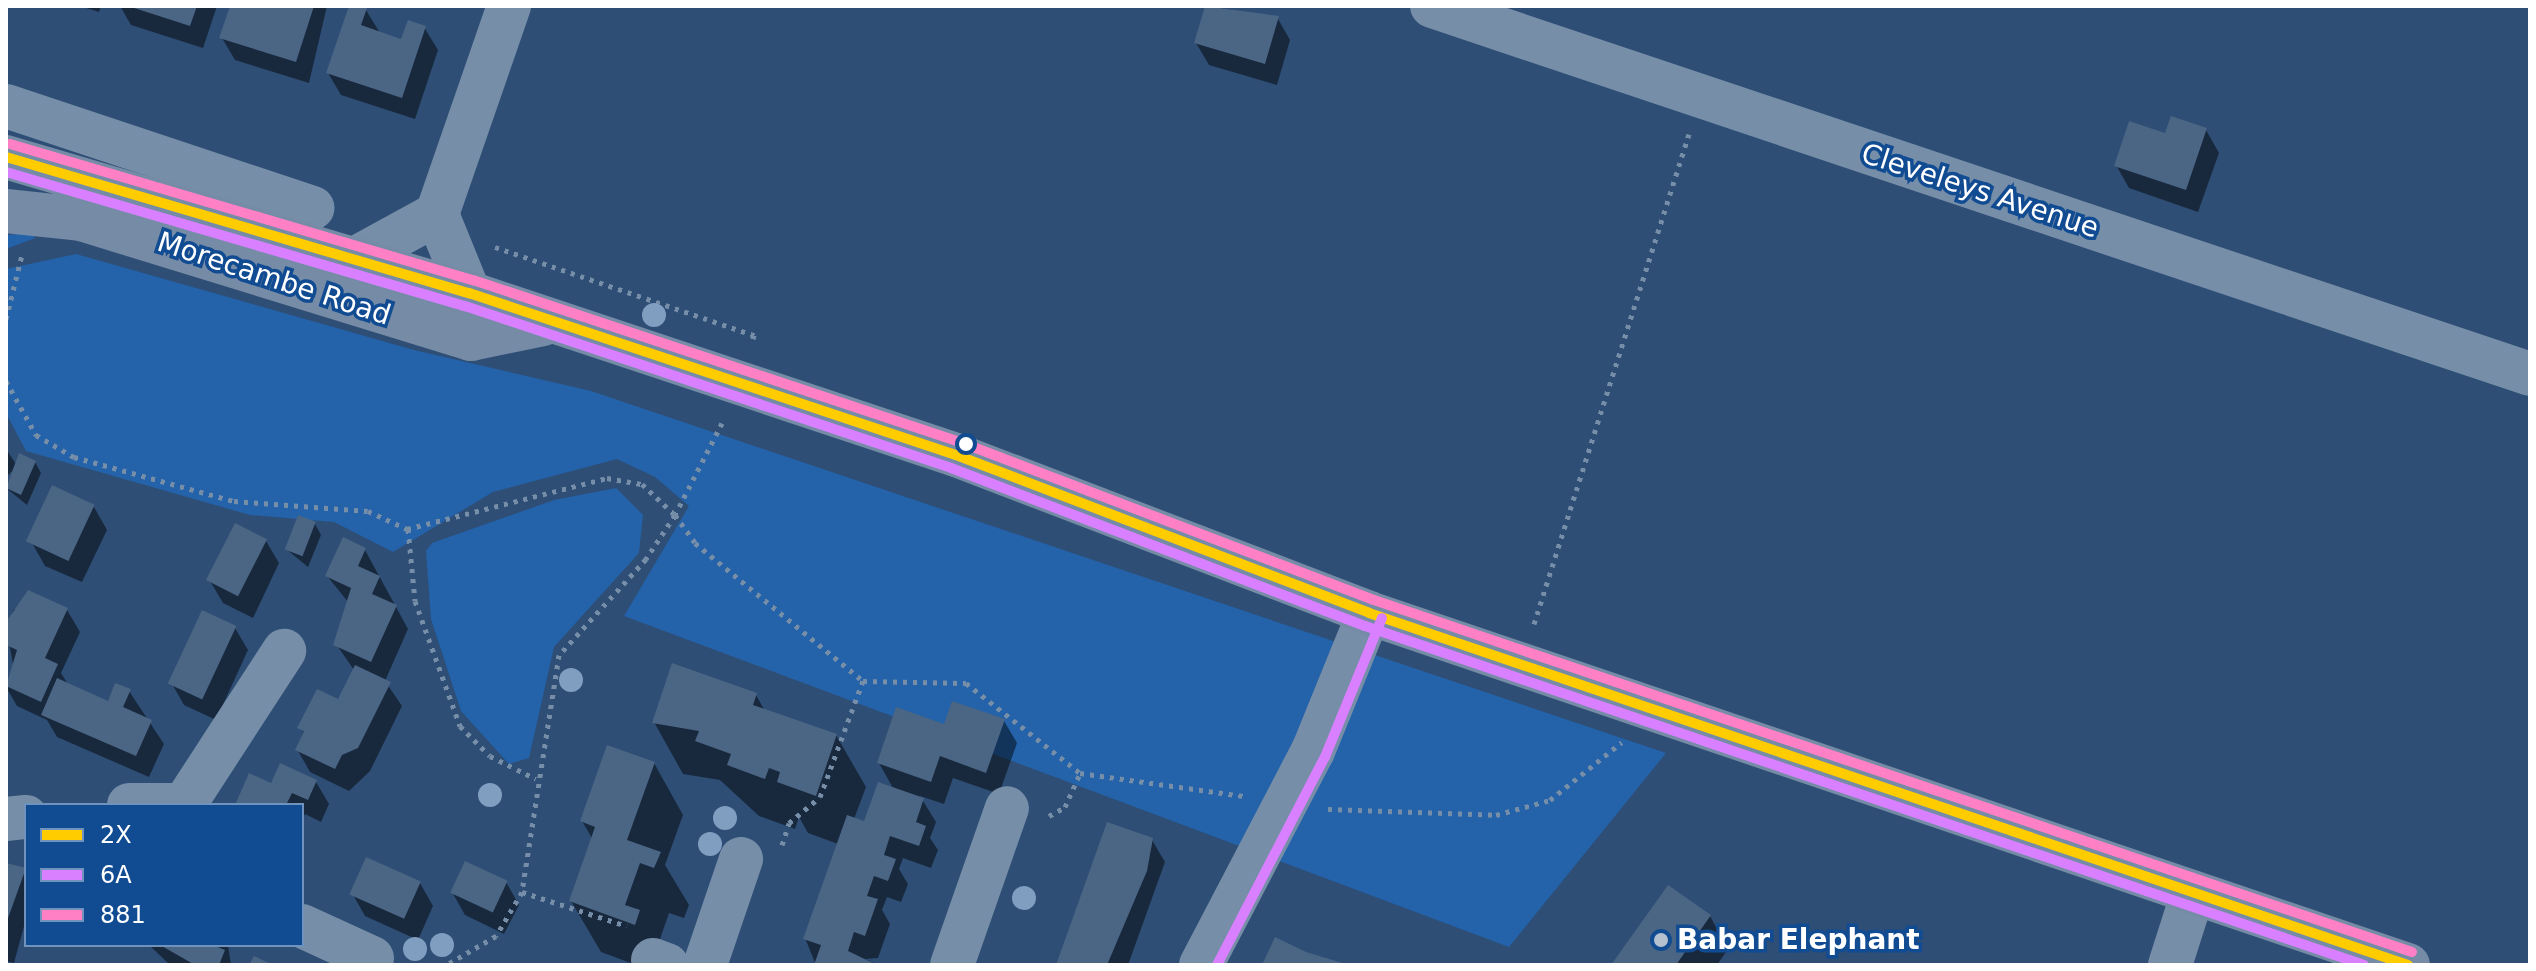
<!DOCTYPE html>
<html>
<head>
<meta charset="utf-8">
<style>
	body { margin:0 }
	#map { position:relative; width:2536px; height:971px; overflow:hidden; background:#2e4e75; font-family:"DejaVu Sans",sans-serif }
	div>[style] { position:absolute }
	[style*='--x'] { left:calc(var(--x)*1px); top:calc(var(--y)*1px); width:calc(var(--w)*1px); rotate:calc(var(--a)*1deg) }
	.green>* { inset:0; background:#2462a9 }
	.shadow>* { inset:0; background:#0007 }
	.building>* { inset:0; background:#4b6584; transform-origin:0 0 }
	.path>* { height:5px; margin-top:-2.5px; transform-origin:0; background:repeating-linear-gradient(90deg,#768ea8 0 4px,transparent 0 10px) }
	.minor>* { height:44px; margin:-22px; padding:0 22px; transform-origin:22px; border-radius:22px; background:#768ea8 }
	.major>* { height:44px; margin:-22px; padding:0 22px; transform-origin:22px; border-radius:22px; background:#758ba6 }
	.bus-1>* { height:10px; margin:-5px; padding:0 5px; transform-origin:5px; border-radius:5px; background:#fc0 }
	.bus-2>* { height:10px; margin:-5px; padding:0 5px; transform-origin:5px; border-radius:5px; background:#d880ff }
	.bus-3>* { height:10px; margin:-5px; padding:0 5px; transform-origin:5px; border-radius:5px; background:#ff80c5 }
	.trees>* { width:24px; height:24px; margin:-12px; border-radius:50%; background:#809ec0 }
	.dots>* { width:22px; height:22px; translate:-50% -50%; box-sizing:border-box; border:4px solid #114b92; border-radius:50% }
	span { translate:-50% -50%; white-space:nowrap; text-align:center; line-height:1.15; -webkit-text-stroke:7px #114b92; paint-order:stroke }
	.street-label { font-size:28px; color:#fff }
	.poi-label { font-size:28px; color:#fff; font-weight:700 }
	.left { translate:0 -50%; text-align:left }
	.frame { position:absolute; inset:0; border:8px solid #fff; pointer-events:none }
	.legend { position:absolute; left:24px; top:803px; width:280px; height:144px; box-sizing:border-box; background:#114b92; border:2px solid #7093be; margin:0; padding:10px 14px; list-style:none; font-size:24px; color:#fff }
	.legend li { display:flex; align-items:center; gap:16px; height:40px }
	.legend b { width:40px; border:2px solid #7093be }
</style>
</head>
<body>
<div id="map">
	<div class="green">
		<div style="clip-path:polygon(32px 233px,35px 238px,6px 249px,6px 235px)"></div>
		<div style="clip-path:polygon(76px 254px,414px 350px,591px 391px,1666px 753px,1509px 947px,624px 616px,689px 506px,655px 477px,617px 459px,493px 492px,393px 552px,334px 522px,250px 515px,26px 451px,6px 413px,6px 269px)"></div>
		<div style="clip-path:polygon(616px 488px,643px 515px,639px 553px,554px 647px,529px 758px,509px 764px,461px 711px,431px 619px,426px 551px,432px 543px,554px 500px)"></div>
	</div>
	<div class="shadow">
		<div style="clip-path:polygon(80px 6px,101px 6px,99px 12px)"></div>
		<div style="clip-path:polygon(120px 6px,217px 6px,203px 48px,131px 25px)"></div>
		<div style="clip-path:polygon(232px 6px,327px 6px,309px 83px,235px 60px,222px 38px)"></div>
		<div style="clip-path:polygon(351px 6px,366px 10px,380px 33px,403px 41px,424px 27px,438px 50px,415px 119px,341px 95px,328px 73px)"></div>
		<div style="clip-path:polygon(1207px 6px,1277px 17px,1290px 40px,1277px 85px,1209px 65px,1196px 43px)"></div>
		<div style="clip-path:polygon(2206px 130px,2219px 153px,2198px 212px,2129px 188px,2116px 165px,2166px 136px)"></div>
		<div style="clip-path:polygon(6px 449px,16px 464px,35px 462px,41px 473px,27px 505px,6px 488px,13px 470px,6px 477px)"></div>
		<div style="clip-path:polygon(94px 507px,107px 530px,82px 582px,45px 566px,32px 543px)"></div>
		<div style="clip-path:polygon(315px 524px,321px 535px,308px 567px,286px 549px)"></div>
		<div style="clip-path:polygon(266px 541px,279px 563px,253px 618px,223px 603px,210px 581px)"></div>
		<div style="clip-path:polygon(365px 550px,408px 629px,385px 681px,402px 706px,370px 771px,349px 791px,310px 772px,297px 749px,318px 691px,338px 701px,354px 670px,336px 644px,349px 603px,327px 576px)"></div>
		<div style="clip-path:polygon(14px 609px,67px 610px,80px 632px,61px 673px,69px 686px,109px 703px,129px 691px,164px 744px,149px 777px,57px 737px,47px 720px,17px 706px,6px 687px,13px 664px,6px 627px)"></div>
		<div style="clip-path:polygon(235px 628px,248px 650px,216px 720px,184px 705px,171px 682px)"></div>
		<div style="clip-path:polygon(756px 695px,765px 711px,836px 735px,866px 787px,854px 819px,865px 824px,894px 790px,879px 763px,945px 726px,1004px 721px,1017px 743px,999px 794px,953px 778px,944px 804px,920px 796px,936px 822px,930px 838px,938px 850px,931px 868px,903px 858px,899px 869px,908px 884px,901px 902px,887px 897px,882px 910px,890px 924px,878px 958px,865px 959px,878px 965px,816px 965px,805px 938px,838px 844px,808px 833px,799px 817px,795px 829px,759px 816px,720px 780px,683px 774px,654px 722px)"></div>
		<div style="clip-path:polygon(654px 763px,683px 815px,665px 865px,689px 905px,684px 918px,669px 913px,658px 945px,636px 965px,601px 952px,571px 901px,593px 840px,582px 821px)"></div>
		<div style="clip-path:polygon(316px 782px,329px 804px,321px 822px,305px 814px,302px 820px,302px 805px,241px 805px,272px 785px)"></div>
		<div style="clip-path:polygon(1152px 840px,1165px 862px,1128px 965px,1059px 965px)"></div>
		<div style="clip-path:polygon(6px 865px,26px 870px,26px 919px,14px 963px,6px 961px)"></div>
		<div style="clip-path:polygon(506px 882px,519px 905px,504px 934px,465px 915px,452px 892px)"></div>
		<div style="clip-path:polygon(420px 883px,433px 906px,418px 940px,365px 916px,352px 893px)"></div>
		<div style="clip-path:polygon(1710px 916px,1728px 949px,1717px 965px,1614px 965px)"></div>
		<div style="clip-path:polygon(149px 945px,228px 945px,231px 965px,170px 965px)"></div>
	</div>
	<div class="building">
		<div style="clip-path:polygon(128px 6px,197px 6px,190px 26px)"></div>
		<div style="clip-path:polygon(230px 6px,314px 6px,296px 62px,219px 38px)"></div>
		<div style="clip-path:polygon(349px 6px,367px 8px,361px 25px,401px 39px,408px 20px,426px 26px,402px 98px,326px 73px)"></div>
		<div style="clip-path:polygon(1205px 6px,1279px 16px,1265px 64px,1194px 43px)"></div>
		<div style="clip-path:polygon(2171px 116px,2207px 128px,2186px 190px,2114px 166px,2129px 121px,2165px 133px)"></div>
		<div style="clip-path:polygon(19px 453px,36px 461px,21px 495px,6px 488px)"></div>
		<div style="left:52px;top:485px;width:47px;height:62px;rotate:25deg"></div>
		<div style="left:298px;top:515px;width:19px;height:37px;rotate:21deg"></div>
		<div style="left:235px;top:523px;width:36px;height:64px;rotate:27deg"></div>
		<div style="clip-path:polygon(343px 537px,366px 548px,358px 566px,380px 576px,372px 594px,397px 605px,371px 662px,333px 645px,351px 588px,325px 576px)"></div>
		<div style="clip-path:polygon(28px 590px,68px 608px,45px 658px,58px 664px,41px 702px,6px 686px,17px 650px,6px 645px,6px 622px)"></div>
		<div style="left:202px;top:610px;width:38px;height:81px;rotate:25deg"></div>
		<div style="clip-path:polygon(672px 663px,757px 693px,753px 705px,837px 734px,816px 796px,777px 782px,780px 772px,769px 768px,765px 779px,727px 765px,731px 754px,695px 741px,699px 731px,652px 723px)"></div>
		<div style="clip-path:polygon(355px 665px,391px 682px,358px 748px,342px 755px,335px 769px,295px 750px,304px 731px,297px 728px,317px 689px,338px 699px)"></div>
		<div style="clip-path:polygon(57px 678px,108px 701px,115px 683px,131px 689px,123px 707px,152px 720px,136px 756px,41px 715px)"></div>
		<div style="clip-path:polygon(952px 701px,1005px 719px,986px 773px,940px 756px,931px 782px,877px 763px,896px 707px,944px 724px)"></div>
		<div style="clip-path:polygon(607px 745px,655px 762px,627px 840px,661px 852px,654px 868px,640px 863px,625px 905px,640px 910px,635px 925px,569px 901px,595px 827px,580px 821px)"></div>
		<div style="clip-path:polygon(280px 763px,317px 780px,308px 800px,292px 793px,286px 805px,235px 805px,249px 773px,271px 783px)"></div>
		<div style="clip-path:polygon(878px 782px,924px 798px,916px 822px,926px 826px,919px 846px,890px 836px,884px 855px,896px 859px,888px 881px,874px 876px,867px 896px,878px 899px,865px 936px,854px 932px,848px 951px,877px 965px,814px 965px,821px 945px,803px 939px,847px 815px,864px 821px)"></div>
		<div style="clip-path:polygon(1107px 822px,1153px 838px,1147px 871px,1107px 965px,1056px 965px)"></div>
		<div style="left:366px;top:857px;width:60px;height:41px;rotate:24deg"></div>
		<div style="left:465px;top:861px;width:47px;height:35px;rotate:25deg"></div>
		<div style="clip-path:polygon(6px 863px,26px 868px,7px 921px,6px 921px)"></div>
		<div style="clip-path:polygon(1668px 885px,1711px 915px,1676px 965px,1611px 965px)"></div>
		<div style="clip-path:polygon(1275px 937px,1306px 952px,1349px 965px,1262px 965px)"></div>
		<div style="clip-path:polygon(160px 945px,213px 945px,225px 950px,219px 965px,195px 965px)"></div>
		<div style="clip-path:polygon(254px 956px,273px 965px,249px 965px)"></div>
	</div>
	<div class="path">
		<div style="--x:495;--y:247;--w:274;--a:18.8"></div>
		<div style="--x:754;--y:335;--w:8;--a:104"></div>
		<div style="--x:6;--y:319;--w:66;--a:-76"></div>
		<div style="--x:6;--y:381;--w:62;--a:60.9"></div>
		<div style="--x:36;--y:435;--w:44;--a:30.1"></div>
		<div style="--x:74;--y:457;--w:166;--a:15.4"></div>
		<div style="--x:234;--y:501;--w:134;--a:4.3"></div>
		<div style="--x:368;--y:511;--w:43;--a:24.8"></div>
		<div style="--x:407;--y:529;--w:206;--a:-14.3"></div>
		<div style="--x:607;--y:478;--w:36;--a:10"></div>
		<div style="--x:642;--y:484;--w:45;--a:43.2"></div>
		<div style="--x:675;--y:515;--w:53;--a:123.4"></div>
		<div style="--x:646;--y:559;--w:130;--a:132.2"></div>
		<div style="--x:559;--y:655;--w:240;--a:98.9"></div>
		<div style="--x:522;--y:892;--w:51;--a:120.6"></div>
		<div style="--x:496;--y:936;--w:58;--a:149.9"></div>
		<div style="--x:722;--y:423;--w:103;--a:117.1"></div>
		<div style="--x:675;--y:515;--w:34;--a:54"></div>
		<div style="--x:695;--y:543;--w:217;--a:39.4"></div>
		<div style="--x:863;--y:681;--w:103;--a:1.1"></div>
		<div style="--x:966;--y:683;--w:145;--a:38.3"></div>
		<div style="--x:1080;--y:773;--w:165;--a:8"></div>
		<div style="--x:408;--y:529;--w:72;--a:84.4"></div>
		<div style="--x:415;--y:601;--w:133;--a:70.2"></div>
		<div style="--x:460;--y:726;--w:42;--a:45"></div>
		<div style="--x:490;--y:756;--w:51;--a:26.6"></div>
		<div style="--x:1534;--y:624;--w:514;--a:-72.45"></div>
		<div style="--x:1328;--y:809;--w:168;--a:2"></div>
		<div style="--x:1496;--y:815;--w:56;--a:-15.5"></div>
		<div style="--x:1550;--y:800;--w:92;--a:-38.9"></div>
		<div style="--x:1049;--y:816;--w:18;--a:-29"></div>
		<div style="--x:1065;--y:807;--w:37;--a:-66"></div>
		<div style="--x:782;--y:845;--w:23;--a:-72"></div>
		<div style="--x:789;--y:823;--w:40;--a:-40"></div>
		<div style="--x:820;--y:797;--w:124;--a:-69.7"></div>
		<div style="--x:522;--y:892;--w:110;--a:17.9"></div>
	</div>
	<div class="minor">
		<div style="--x:1432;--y:6;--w:1158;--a:18.53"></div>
		<div style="--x:6;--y:106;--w:323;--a:18.4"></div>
		<div style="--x:347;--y:263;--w:102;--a:-28.6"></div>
		<div style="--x:469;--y:293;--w:85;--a:-112.1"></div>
		<div style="--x:437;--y:214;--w:220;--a:-70.9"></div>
		<div style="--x:129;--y:805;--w:54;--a:0"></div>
		<div style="--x:184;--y:805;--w:184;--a:-57"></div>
		<div style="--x:6;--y:819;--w:20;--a:-6"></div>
		<div style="--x:302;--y:926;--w:77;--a:24.6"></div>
		<div style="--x:653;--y:960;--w:15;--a:20"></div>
		<div style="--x:705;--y:965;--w:112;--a:-71.2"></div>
		<div style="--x:952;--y:965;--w:166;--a:-70.7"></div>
		<div style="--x:1201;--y:965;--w:242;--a:-62.4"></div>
		<div style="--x:1313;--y:751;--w:149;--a:-67.9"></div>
		<div style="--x:2170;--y:965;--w:76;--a:-72.3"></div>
	</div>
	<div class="major">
		<div style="--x:6;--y:157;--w:483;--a:16.4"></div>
		<div style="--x:469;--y:293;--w:513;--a:18.4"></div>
		<div style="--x:956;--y:455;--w:442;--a:20.9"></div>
		<div style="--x:1369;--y:613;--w:1097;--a:18.72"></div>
		<div style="--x:6;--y:211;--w:75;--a:6.1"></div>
		<div style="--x:81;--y:219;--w:408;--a:17.1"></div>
		<div style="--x:471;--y:339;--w:74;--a:-11.8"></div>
	</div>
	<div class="bus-1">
		<div style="--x:6;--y:157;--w:483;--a:16.4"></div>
		<div style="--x:469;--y:293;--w:513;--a:18.4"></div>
		<div style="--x:956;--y:455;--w:442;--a:20.9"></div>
		<div style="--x:1369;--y:613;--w:1097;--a:18.72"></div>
	</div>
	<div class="bus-2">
		<div style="--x:6;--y:172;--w:478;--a:16.3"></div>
		<div style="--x:465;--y:306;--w:512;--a:18.43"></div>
		<div style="--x:951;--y:468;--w:443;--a:20.9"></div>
		<div style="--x:1365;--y:626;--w:1055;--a:18.74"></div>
		<div style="--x:1217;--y:965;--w:234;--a:-62.6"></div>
		<div style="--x:1325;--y:757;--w:150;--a:-67.7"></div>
	</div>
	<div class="bus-3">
		<div style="--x:10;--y:144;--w:483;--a:16.4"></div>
		<div style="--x:473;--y:280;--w:513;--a:18.4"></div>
		<div style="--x:960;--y:442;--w:443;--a:20.9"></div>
		<div style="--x:1374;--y:600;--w:1096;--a:18.73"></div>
	</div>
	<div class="trees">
		<div style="left:654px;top:315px"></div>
		<div style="left:571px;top:680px"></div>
		<div style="left:490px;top:795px"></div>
		<div style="left:725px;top:818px"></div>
		<div style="left:710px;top:844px"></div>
		<div style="left:1024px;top:898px"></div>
		<div style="left:442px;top:945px"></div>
		<div style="left:415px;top:949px"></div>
	</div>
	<div class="dots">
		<div style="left:966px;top:444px;background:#fff"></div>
		<div style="left:1661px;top:940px;background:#b6c1cf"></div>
	</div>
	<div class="street-label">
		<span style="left:1980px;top:191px;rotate:18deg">Cleveleys Avenue</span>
		<span style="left:274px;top:279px;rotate:18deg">Morecambe Road</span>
	</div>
	<div class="poi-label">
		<span class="left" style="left:1677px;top:940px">Babar Elephant</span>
	</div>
	<div class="frame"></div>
	<ul class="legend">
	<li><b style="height:10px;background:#fc0"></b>2X</li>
	<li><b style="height:10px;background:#d880ff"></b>6A</li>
	<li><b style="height:10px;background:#ff80c5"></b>881</li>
	</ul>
</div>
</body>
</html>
